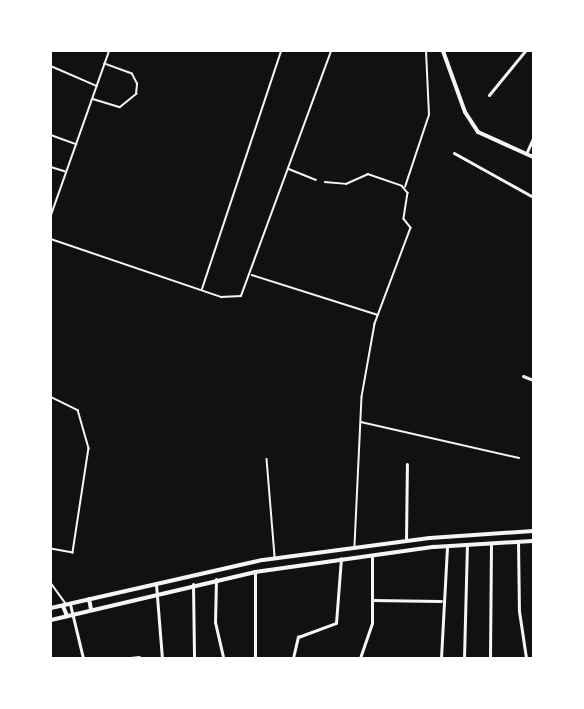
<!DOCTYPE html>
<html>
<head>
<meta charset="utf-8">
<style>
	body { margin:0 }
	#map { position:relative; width:584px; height:709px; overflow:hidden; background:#111; font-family:"Fira Sans Condensed",sans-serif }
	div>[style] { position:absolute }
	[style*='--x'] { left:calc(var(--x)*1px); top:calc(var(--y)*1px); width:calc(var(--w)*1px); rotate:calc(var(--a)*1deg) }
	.service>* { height:1.5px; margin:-0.75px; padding:0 0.75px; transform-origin:0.75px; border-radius:0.75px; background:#f5f5f5 }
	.minor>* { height:3px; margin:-1.5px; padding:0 1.5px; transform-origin:1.5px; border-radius:1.5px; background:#f5f5f5 }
	.tertiary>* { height:4px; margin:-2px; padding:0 2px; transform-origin:2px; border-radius:2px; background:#f5f5f5 }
	.secondary>* { height:4px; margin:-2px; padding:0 2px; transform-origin:2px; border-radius:2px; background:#f5f5f5 }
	span { translate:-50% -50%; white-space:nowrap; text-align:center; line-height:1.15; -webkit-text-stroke:4.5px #fff; paint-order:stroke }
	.frame { position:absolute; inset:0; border:52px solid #fff; pointer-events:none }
</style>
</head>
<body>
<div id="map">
	<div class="service">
		<div style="--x:51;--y:66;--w:50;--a:23.5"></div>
		<div style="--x:93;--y:99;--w:28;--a:17"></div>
		<div style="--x:120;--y:107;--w:21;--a:-39"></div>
		<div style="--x:136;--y:94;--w:10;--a:-84"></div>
		<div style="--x:137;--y:84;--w:11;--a:-117"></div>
		<div style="--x:132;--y:74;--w:29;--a:-160"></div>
		<div style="--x:51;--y:135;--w:27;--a:20"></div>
		<div style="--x:51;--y:167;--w:14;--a:17"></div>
		<div style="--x:289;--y:169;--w:29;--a:22"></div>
		<div style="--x:325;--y:182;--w:21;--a:5"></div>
		<div style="--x:346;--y:184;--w:24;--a:-24"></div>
		<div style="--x:368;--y:174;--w:36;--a:19"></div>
		<div style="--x:402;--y:186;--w:9;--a:49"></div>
		<div style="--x:408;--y:193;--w:26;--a:99"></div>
		<div style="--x:404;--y:219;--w:11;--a:52"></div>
		<div style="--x:411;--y:228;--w:103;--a:110.6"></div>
		<div style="--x:375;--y:324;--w:74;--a:100.1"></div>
		<div style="--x:362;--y:397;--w:149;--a:92.7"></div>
		<div style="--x:405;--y:187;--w:76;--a:-71.6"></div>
		<div style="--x:429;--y:115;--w:64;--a:-92.7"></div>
		<div style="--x:51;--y:215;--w:174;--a:-70.5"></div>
		<div style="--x:51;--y:239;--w:180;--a:18.8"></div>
		<div style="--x:221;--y:297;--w:20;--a:-3"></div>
		<div style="--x:241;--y:296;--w:261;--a:-69.8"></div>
		<div style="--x:252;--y:275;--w:132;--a:17.6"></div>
		<div style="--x:202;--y:289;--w:251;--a:-71.6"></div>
		<div style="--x:51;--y:397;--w:30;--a:26"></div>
		<div style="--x:78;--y:410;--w:40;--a:74"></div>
		<div style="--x:89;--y:448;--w:106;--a:98.7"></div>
		<div style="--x:73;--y:553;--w:22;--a:-170"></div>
		<div style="--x:361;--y:422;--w:162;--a:12.8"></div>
		<div style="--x:267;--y:459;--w:98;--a:85.3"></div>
		<div style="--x:51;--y:583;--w:26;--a:54"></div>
	</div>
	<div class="minor">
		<div style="--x:489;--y:95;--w:57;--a:-50.7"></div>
		<div style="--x:454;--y:153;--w:90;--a:29.1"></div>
		<div style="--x:526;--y:154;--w:17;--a:-66"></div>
		<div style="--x:523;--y:376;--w:11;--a:22"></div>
		<div style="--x:406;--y:541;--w:77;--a:-89.3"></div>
		<div style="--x:518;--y:541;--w:70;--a:89.2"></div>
		<div style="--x:519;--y:611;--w:48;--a:81.5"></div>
		<div style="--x:255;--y:572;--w:86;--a:90"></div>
		<div style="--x:216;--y:579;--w:43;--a:91.3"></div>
		<div style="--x:215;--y:622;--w:37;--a:77"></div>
		<div style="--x:156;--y:584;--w:74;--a:85.4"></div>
		<div style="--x:193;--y:584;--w:74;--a:89.2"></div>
		<div style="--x:372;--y:600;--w:69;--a:0.8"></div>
		<div style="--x:70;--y:604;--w:56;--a:76.5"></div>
		<div style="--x:130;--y:658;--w:9;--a:-6"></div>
		<div style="--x:293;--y:658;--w:22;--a:-77"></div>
		<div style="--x:298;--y:637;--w:40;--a:-20.2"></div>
		<div style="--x:336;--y:623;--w:65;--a:-85.6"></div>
		<div style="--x:360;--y:658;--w:37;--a:-71"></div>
		<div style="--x:372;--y:623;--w:67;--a:-90"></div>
		<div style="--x:441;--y:658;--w:111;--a:-86.9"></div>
		<div style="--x:464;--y:658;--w:113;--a:-88.5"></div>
		<div style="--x:490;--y:658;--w:115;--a:-89.5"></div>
	</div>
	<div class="tertiary">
		<div style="--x:443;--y:51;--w:65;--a:70.2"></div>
		<div style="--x:465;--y:112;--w:24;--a:57"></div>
		<div style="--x:478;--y:132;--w:60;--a:24.4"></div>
		<div style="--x:89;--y:599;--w:10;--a:79"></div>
		<div style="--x:63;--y:606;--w:11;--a:68"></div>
	</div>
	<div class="secondary">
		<div style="--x:51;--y:608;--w:217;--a:-12.8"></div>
		<div style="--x:263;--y:560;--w:168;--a:-7.5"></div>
		<div style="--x:430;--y:538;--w:103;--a:-3.9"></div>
		<div style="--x:51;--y:620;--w:210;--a:-13.2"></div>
		<div style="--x:255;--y:572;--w:181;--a:-8"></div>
		<div style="--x:434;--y:547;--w:99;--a:-3.5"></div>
	</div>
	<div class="frame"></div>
</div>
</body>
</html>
